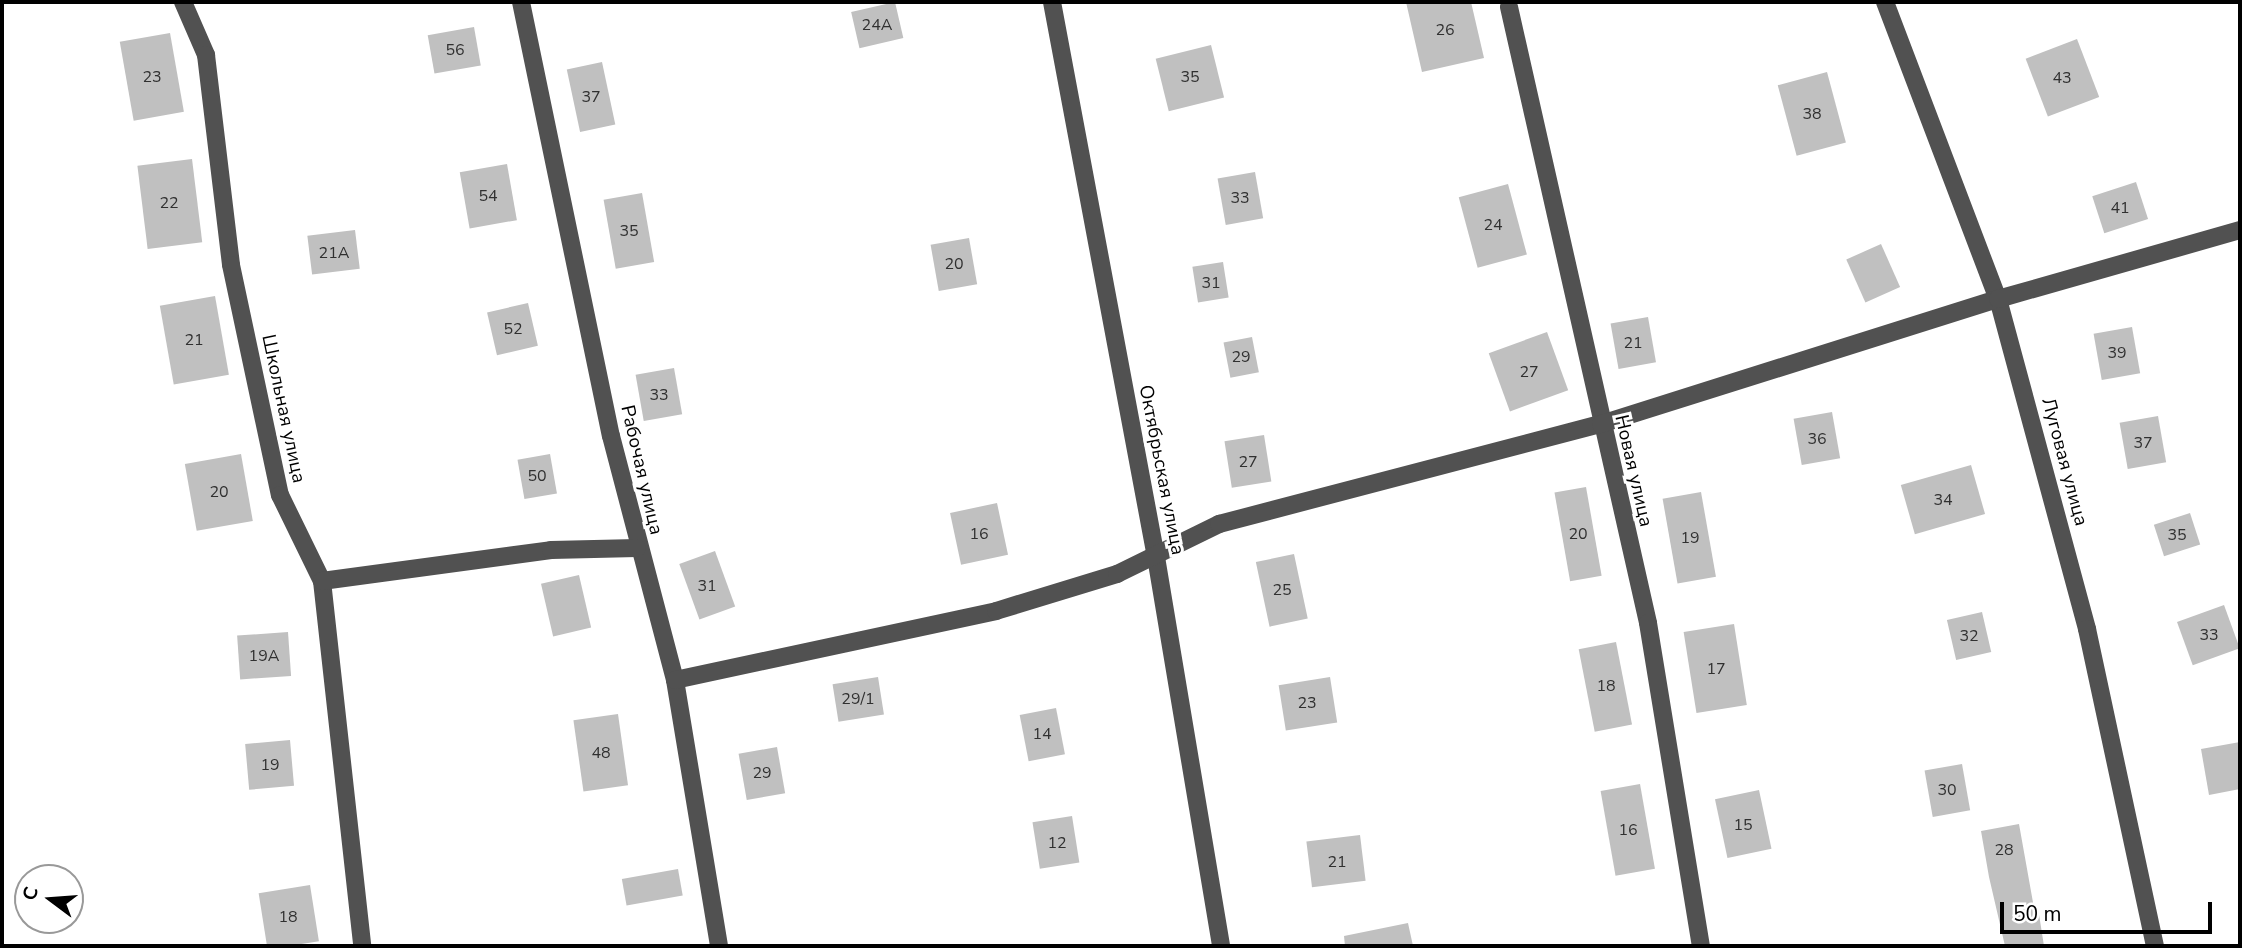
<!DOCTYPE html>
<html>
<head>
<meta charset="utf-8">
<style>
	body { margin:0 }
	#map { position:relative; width:2242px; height:948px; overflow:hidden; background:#fff; font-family:"Nunito Sans",sans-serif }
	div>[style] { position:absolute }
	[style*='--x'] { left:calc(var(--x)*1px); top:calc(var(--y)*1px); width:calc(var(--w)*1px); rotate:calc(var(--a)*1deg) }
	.building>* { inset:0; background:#c0c0c0; transform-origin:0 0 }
	.minor>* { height:18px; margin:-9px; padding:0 9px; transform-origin:9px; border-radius:9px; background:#515151 }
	span { translate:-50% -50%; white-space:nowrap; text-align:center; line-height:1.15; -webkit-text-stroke:6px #fff; paint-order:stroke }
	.number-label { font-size:16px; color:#303030 }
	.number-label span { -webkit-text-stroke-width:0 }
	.street-label { font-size:19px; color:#000 }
	.frame { position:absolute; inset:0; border:4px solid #000; pointer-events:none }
	.north { position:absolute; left:14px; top:864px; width:70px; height:70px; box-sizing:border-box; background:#fff; border:2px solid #999; border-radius:50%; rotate:286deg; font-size:19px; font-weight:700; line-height:28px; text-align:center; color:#000 }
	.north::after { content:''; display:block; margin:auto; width:24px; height:32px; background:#000; clip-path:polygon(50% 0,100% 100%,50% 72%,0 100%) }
	.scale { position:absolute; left:2000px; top:902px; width:212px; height:32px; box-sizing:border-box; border:4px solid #000; border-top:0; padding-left:9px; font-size:21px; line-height:24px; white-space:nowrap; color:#000; -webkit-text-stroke:5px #fff; paint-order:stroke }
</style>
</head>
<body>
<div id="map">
	<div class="building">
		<div style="left:895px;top:2px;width:37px;height:45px;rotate:77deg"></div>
		<div style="clip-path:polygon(1406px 2px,1471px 2px,1484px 58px,1422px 72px)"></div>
		<div style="left:474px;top:27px;width:39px;height:47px;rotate:80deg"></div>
		<div style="left:170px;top:33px;width:80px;height:51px;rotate:80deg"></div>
		<div style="left:2077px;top:39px;width:62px;height:55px;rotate:69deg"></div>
		<div style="left:1211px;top:45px;width:54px;height:57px;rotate:76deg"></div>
		<div style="left:602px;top:62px;width:64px;height:36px;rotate:78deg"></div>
		<div style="left:1827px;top:72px;width:73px;height:51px;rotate:75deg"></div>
		<div style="left:192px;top:159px;width:84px;height:55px;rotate:83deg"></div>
		<div style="left:507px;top:164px;width:57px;height:48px;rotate:80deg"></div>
		<div style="left:1255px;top:172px;width:47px;height:38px;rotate:80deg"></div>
		<div style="left:2136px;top:182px;width:39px;height:46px;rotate:72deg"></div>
		<div style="left:1508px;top:184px;width:73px;height:51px;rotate:75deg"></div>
		<div style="left:642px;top:193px;width:70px;height:39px;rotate:80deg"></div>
		<div style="left:355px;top:230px;width:39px;height:48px;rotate:83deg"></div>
		<div style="left:969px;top:238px;width:47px;height:39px;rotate:80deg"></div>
		<div style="left:1881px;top:244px;width:47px;height:38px;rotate:66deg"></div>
		<div style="left:1223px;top:262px;width:36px;height:31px;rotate:81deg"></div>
		<div style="left:215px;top:296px;width:80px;height:56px;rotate:80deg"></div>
		<div style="left:528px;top:303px;width:44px;height:42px;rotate:77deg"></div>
		<div style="left:1648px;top:317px;width:46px;height:38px;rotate:80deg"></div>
		<div style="left:2132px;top:327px;width:47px;height:39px;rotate:80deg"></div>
		<div style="left:1547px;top:332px;width:62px;height:62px;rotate:70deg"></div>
		<div style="left:1252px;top:337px;width:36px;height:29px;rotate:79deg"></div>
		<div style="left:674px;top:368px;width:47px;height:39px;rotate:80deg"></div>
		<div style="left:1832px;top:412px;width:47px;height:39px;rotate:80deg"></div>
		<div style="left:2158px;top:416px;width:47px;height:39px;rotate:80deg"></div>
		<div style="left:1264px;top:435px;width:47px;height:40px;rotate:81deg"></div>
		<div style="left:241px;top:454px;width:68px;height:57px;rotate:80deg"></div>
		<div style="left:550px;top:454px;width:40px;height:33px;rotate:80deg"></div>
		<div style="left:1971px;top:465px;width:51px;height:73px;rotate:74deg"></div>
		<div style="left:1586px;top:487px;width:90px;height:32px;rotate:80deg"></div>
		<div style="left:1701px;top:492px;width:86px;height:39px;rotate:80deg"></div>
		<div style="left:997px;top:503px;width:53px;height:48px;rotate:78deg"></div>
		<div style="left:2190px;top:513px;width:33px;height:38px;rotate:72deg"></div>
		<div style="left:715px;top:551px;width:59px;height:38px;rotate:70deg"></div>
		<div style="left:1294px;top:554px;width:66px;height:39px;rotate:78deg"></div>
		<div style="left:579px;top:575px;width:54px;height:39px;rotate:77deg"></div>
		<div style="left:2224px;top:605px;width:46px;height:50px;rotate:70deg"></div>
		<div style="left:1982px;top:612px;width:41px;height:36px;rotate:77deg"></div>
		<div style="left:1734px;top:624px;width:82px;height:51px;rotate:81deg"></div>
		<div style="left:288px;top:632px;width:44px;height:51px;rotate:86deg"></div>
		<div style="left:1616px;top:642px;width:84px;height:38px;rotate:79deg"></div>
		<div style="left:878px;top:677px;width:38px;height:46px;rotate:81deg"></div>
		<div style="left:1330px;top:677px;width:46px;height:52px;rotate:81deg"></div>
		<div style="left:1056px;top:708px;width:47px;height:37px;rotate:79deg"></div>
		<div style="left:618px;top:714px;width:72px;height:45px;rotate:82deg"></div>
		<div style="left:290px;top:740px;width:46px;height:45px;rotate:85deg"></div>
		<div style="clip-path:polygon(2240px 742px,2240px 789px,2209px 795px,2201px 749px)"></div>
		<div style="left:777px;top:747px;width:47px;height:39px;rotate:80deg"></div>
		<div style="left:1962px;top:764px;width:47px;height:38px;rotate:80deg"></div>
		<div style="left:1640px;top:784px;width:86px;height:40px;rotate:80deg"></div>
		<div style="left:1759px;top:790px;width:60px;height:45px;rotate:78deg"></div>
		<div style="left:1072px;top:816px;width:47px;height:40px;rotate:81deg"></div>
		<div style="clip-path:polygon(2019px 824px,2034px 908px,2038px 908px,2044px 946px,2005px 946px,1989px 877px,1981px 831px)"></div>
		<div style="left:1360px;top:835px;width:46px;height:54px;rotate:83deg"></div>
		<div style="left:678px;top:869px;width:27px;height:57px;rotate:80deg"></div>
		<div style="left:310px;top:885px;width:57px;height:52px;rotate:81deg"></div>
		<div style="clip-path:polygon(1408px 923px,1413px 946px,1345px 946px,1344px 936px)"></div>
	</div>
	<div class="minor">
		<div style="--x:183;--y:2;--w:58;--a:66.5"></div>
		<div style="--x:206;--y:55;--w:211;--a:83.2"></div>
		<div style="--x:231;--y:265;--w:235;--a:78"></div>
		<div style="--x:280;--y:495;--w:96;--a:64"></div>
		<div style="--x:322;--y:581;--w:367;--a:83.7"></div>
		<div style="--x:521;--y:2;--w:443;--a:78.3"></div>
		<div style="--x:611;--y:436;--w:252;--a:75.3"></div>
		<div style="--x:675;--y:680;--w:270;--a:80.6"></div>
		<div style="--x:1052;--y:2;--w:565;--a:79.39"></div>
		<div style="--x:1156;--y:557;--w:394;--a:80.5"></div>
		<div style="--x:1885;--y:2;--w:318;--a:69.2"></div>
		<div style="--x:1998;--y:299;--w:342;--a:74.9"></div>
		<div style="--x:2087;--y:629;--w:324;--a:77.9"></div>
		<div style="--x:1509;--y:7;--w:631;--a:77.28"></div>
		<div style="--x:1648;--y:623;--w:327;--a:80.7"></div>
		<div style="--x:322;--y:581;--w:231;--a:-7.7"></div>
		<div style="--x:551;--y:550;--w:86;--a:-1.3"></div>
		<div style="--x:675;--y:680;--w:328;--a:-12.1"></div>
		<div style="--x:996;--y:611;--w:127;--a:-17"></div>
		<div style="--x:1117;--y:574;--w:114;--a:-26.1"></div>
		<div style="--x:1219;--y:524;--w:395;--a:-14.7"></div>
		<div style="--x:1601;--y:424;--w:416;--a:-17.5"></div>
		<div style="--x:1998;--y:299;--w:252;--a:-15.9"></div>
	</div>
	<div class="number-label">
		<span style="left:877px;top:25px">24А</span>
		<span style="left:1445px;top:30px">26</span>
		<span style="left:455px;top:50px">56</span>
		<span style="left:152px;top:77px">23</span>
		<span style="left:1190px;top:77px">35</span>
		<span style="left:2062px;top:78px">43</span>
		<span style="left:591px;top:97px">37</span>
		<span style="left:1812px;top:114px">38</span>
		<span style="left:488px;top:196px">54</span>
		<span style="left:1240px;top:198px">33</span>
		<span style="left:169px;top:203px">22</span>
		<span style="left:2120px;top:208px">41</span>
		<span style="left:1493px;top:225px">24</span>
		<span style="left:629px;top:231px">35</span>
		<span style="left:334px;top:253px">21А</span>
		<span style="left:954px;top:264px">20</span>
		<span style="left:1211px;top:283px">31</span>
		<span style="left:513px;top:329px">52</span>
		<span style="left:194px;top:340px">21</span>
		<span style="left:1633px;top:343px">21</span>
		<span style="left:2117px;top:353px">39</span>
		<span style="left:1241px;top:357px">29</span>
		<span style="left:1529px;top:372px">27</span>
		<span style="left:659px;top:395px">33</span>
		<span style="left:1817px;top:439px">36</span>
		<span style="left:2143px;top:443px">37</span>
		<span style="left:1248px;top:462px">27</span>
		<span style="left:537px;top:476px">50</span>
		<span style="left:219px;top:492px">20</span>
		<span style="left:1943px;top:500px">34</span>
		<span style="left:979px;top:534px">16</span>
		<span style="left:1578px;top:534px">20</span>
		<span style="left:2177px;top:535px">35</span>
		<span style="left:1690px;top:538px">19</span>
		<span style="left:707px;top:586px">31</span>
		<span style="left:1282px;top:590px">25</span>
		<span style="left:2209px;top:635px">33</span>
		<span style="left:1969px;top:636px">32</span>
		<span style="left:264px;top:656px">19А</span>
		<span style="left:1716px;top:669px">17</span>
		<span style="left:1606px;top:686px">18</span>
		<span style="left:858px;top:699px">29/1</span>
		<span style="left:1307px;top:703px">23</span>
		<span style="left:1042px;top:734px">14</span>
		<span style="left:601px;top:753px">48</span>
		<span style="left:270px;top:765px">19</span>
		<span style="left:762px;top:773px">29</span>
		<span style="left:1947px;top:790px">30</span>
		<span style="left:1743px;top:825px">15</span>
		<span style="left:1628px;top:830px">16</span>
		<span style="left:1057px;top:843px">12</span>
		<span style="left:2004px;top:850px">28</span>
		<span style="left:1337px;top:862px">21</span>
		<span style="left:288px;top:917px">18</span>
	</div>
	<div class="street-label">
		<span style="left:283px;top:409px;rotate:78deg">Школьная улица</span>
		<span style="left:2064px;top:462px;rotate:75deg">Луговая улица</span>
		<span style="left:641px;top:470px;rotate:77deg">Рабочая улица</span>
		<span style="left:1161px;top:470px;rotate:79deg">Октябрьская улица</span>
		<span style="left:1633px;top:471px;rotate:77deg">Новая улица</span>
	</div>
	<div class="frame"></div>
	<div class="north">С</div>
	<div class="scale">50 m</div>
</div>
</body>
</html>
